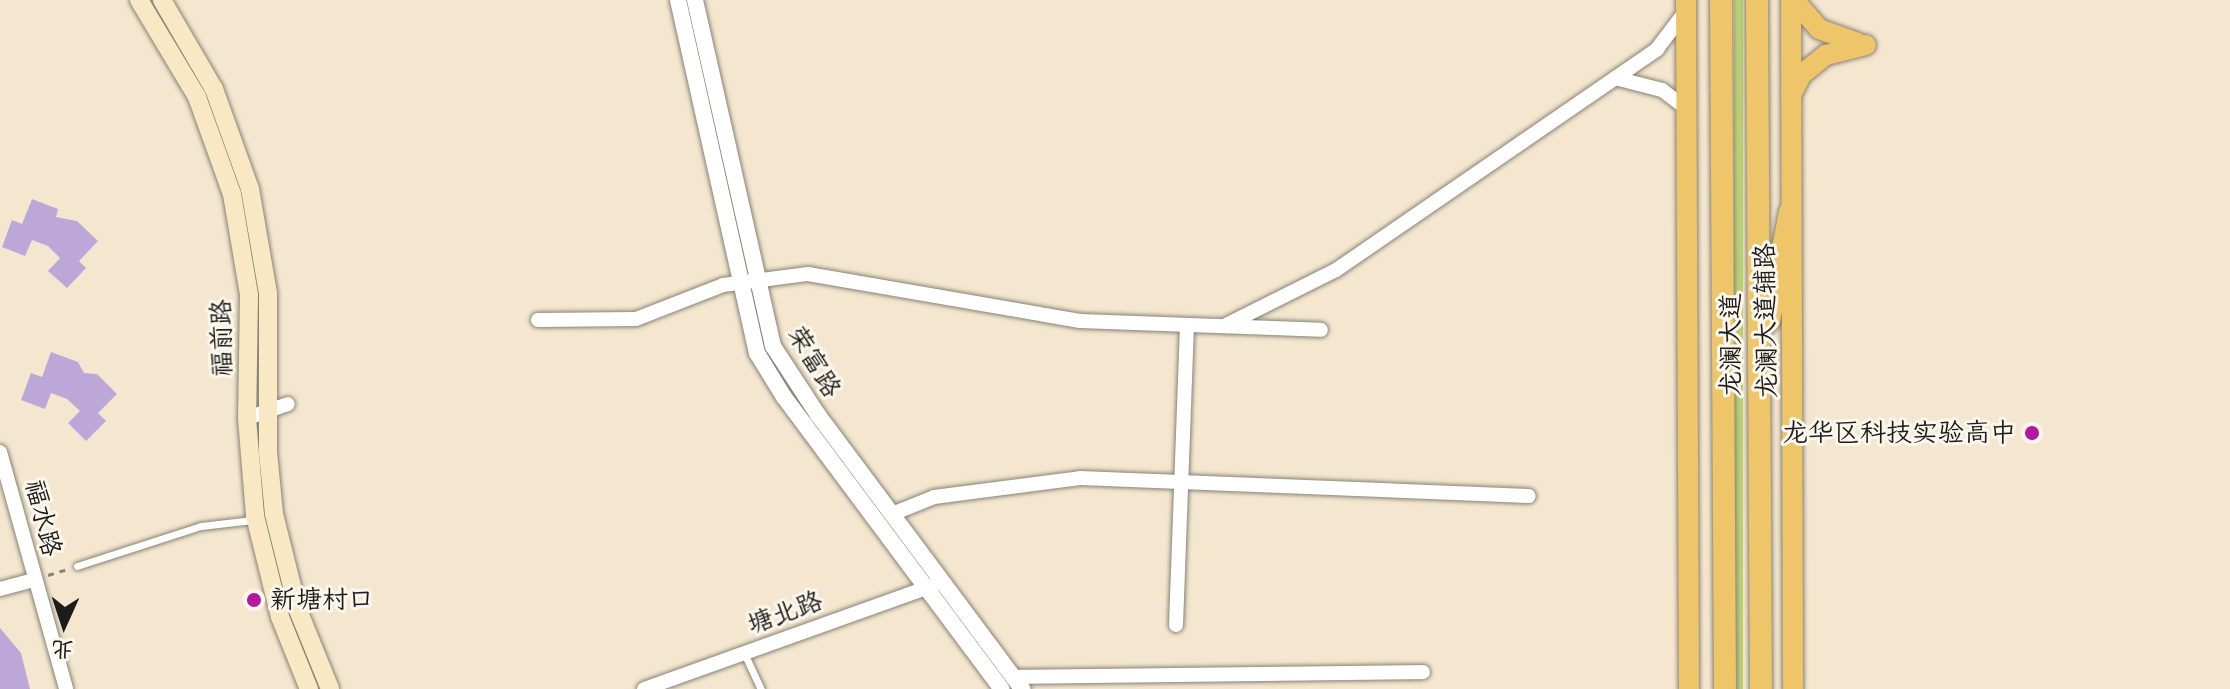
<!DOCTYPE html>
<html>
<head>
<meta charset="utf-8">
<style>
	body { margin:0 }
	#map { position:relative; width:2230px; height:689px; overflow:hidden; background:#f5e7cf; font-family:Sriracha,"LXGW WenKai TC",sans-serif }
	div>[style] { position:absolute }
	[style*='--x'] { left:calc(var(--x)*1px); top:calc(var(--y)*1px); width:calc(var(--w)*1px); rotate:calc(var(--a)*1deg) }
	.green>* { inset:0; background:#bad176; transform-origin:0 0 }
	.building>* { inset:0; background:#bda7d8 }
	.path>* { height:3px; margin-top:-1.5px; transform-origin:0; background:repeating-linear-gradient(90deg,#888276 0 6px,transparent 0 12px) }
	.roads { filter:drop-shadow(0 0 2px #888276) drop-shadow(0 0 2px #888276) }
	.service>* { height:7px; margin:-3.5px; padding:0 3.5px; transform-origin:3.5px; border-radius:3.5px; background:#fff }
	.minor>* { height:14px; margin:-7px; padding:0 7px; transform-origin:7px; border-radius:7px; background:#fff }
	.tertiary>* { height:16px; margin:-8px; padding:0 8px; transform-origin:8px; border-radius:8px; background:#fff }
	.secondary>* { height:18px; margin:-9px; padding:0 9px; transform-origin:9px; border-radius:9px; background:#f8e8c3 }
	.primary>* { height:20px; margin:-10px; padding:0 10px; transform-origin:10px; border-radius:10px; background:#eec569 }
	.trunk>* { height:22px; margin:-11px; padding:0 11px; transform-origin:11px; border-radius:11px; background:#eec569 }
	.dots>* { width:22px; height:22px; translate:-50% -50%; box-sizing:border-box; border:4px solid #fbf7ec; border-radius:50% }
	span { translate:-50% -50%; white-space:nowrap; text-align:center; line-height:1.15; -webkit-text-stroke:6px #fbf7ec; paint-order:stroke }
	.street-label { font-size:26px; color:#1c1c1c }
	.poi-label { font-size:26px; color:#1c1c1c }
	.right { translate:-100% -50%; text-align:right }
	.left { translate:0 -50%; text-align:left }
	.north { position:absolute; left:24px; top:585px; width:80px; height:80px; -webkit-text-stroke:6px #fbf7ec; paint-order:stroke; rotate:183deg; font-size:22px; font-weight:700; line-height:32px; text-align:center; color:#1c1c1c }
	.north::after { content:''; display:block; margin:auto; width:28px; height:36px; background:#1c1c1c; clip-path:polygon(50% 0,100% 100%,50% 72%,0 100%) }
</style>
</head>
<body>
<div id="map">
	<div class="green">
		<div style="left:1734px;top:0;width:9px;height:689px"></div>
	</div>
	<div class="building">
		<div style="clip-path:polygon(32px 199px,58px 209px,56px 217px,77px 221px,98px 241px,79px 261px,86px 268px,67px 288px,48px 271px,60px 258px,48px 246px,32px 240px,25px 256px,2px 247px,12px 220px,22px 224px)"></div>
		<div style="clip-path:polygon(51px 352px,78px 362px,84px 373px,97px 374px,117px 394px,98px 413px,106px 421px,86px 441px,68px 423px,80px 411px,67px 399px,51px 393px,45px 409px,21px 400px,31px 373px,42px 377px)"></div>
		<div style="clip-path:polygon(0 628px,21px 653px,30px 689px,0 689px)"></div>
	</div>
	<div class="path">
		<div style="--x:48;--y:575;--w:21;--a:-17"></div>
	</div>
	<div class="roads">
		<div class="service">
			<div style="--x:77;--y:566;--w:130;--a:-17.9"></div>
			<div style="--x:201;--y:526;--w:52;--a:-6.6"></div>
			<div style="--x:744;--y:653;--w:40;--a:65"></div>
		</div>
		<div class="minor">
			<div style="--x:1615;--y:78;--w:49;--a:14.3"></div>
			<div style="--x:1662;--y:90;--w:31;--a:37"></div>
			<div style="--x:538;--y:320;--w:98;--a:-0.6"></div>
			<div style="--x:636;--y:319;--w:93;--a:-21.3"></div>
			<div style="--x:723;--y:285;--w:86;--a:-7.4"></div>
			<div style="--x:808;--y:274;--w:276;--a:9.8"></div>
			<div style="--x:1080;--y:321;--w:241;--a:2.1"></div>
			<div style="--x:1226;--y:325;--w:123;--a:-26.6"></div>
			<div style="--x:1336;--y:270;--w:390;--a:-34.5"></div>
			<div style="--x:1657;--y:49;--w:46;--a:-52.9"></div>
			<div style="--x:247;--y:418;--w:43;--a:-18.9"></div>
			<div style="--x:0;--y:452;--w:246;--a:74.4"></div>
			<div style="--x:892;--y:514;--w:45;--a:-22"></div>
			<div style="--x:934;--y:497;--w:147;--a:-7.4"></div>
			<div style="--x:1080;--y:478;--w:449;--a:2.3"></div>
			<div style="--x:0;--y:589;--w:34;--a:-15"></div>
			<div style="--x:1176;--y:625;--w:299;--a:-87.9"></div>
			<div style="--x:1014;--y:677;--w:409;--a:-0.7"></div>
			<div style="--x:644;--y:689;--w:309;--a:-19.7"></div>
		</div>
		<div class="tertiary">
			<div style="--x:678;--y:0;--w:362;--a:77.4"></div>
			<div style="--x:757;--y:353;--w:52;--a:58.5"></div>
			<div style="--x:784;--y:397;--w:364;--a:53.3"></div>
			<div style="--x:695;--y:0;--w:355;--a:77.3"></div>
			<div style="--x:773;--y:346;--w:82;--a:56.9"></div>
			<div style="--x:818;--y:415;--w:342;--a:53.3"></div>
		</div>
		<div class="secondary">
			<div style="--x:139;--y:0;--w:113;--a:59.1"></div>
			<div style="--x:197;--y:97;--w:103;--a:70.2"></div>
			<div style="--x:232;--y:194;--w:102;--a:80.4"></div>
			<div style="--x:249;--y:295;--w:123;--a:90.9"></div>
			<div style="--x:247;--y:418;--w:98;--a:85.3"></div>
			<div style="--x:255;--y:516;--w:104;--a:76.1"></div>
			<div style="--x:280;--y:617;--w:78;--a:68.1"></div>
			<div style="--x:162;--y:0;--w:103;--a:59.7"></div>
			<div style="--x:214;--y:89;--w:106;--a:70.2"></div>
			<div style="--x:250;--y:189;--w:106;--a:80.2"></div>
			<div style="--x:268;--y:293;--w:159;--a:90"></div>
			<div style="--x:268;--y:452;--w:62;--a:84.5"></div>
			<div style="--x:274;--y:514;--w:99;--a:76"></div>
			<div style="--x:298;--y:610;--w:85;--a:67.9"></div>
		</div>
		<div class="primary">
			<div style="--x:1686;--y:0;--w:689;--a:89.75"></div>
			<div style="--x:1791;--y:0;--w:689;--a:89.83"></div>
			<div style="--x:1794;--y:0;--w:38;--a:49"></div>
			<div style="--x:1819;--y:29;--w:41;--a:19.7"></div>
			<div style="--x:1791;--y:95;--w:22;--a:-63"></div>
			<div style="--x:1801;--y:75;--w:32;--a:-39"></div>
			<div style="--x:1826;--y:55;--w:41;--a:-14"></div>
		</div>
		<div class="trunk">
			<div style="--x:1721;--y:0;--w:689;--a:89.67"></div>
			<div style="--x:1757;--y:0;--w:689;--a:89.67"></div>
			<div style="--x:1769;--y:321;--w:111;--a:-79.1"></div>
		</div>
	</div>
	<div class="dots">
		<div style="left:2032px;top:433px;background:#b5179e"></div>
		<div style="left:254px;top:600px;background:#b5179e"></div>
	</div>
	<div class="street-label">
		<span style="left:1766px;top:321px;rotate:-91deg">龙澜大道辅路</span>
		<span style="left:222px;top:338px;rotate:-91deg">福前路</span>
		<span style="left:1731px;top:345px;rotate:-90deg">龙澜大道</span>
		<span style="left:814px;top:362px;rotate:59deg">荣富路</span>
		<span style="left:43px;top:518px;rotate:76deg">福水路</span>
		<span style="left:785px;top:613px;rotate:-20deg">塘北路</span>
	</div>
	<div class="poi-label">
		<span class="right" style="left:2016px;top:433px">龙华区科技实验高中</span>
		<span class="left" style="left:270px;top:600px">新塘村口</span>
	</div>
	<div class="north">北</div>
</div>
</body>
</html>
